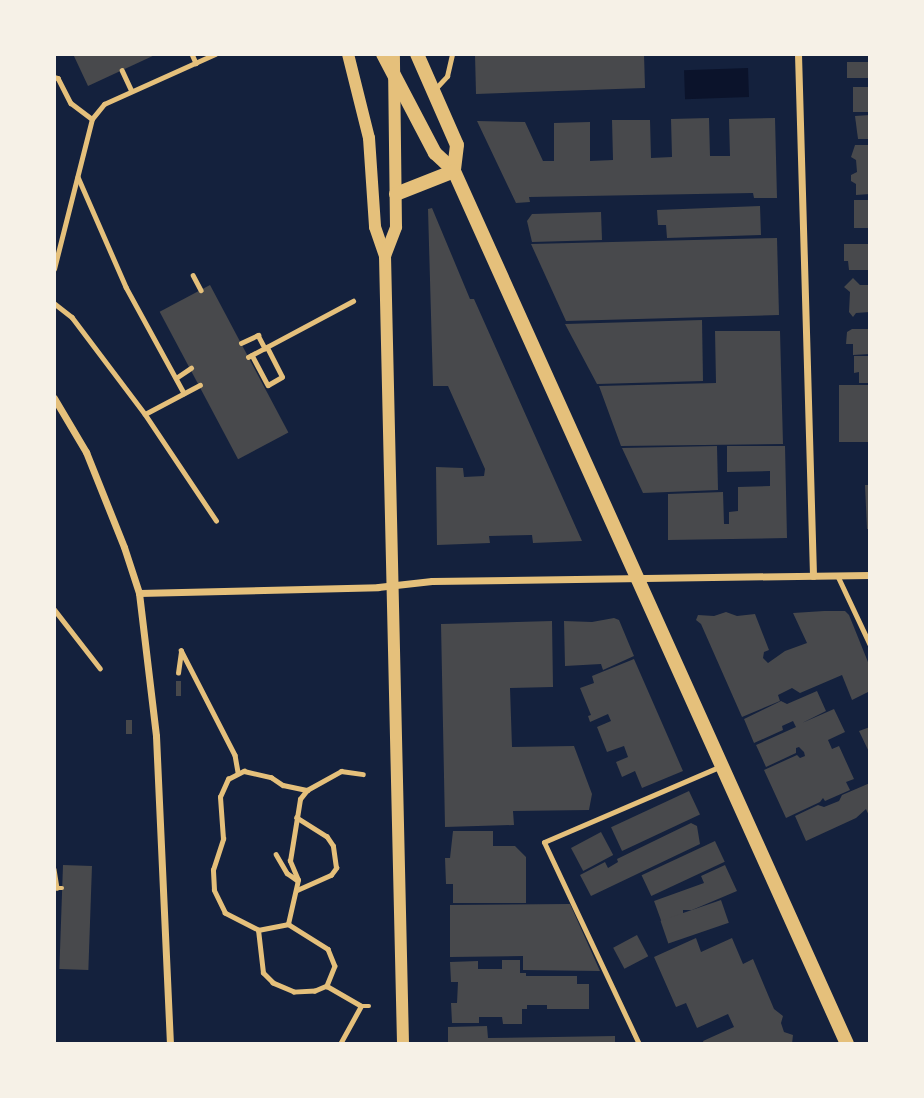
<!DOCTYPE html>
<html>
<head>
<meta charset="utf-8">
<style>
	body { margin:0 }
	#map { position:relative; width:924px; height:1098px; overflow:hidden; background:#14213d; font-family:"Open Sans",sans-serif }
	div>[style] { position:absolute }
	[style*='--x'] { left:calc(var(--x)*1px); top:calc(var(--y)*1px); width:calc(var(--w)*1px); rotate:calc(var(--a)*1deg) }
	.water>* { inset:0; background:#0b132b; transform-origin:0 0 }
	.building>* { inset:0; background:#48494c; transform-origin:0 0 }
	.path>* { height:4.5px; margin:-2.25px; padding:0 2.25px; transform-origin:2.25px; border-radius:2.25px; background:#e5c07b }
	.service>* { height:5px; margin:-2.5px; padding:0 2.5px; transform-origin:2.5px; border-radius:2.5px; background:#e5c07b }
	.minor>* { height:7px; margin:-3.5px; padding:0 3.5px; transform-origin:3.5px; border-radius:3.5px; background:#e5c07b }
	.tertiary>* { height:12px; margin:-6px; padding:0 6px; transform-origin:6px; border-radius:6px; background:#e5c07b }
	.secondary>* { height:14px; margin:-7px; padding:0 7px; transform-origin:7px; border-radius:7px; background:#e5c07b }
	span { translate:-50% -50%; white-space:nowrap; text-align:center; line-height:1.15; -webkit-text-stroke:5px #f6f1e7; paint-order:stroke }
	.frame { position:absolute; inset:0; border:56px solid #f6f1e7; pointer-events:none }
</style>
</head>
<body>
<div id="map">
	<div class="water">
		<div style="left:748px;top:68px;width:29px;height:64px;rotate:88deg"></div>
	</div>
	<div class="building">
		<div style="clip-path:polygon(73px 54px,157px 54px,88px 86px)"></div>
		<div style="clip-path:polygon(475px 54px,644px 54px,645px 88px,476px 94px)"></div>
		<div style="left:847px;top:62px;width:23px;height:16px"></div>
		<div style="left:870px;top:87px;width:25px;height:17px;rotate:90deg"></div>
		<div style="clip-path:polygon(870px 115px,870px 139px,858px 139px,855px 116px)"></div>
		<div style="clip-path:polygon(709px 118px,710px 156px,730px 156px,729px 119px,775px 118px,777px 198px,754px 198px,753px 193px,529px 197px,530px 202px,516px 203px,477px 121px,525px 122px,543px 161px,554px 161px,554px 123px,590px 122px,590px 161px,613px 160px,612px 120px,650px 120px,651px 158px,672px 157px,671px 119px)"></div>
		<div style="clip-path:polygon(855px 145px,870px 145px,870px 194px,856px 195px,856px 184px,851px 181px,851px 175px,857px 172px,856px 160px,851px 157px)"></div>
		<div style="left:870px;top:200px;width:28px;height:16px;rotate:90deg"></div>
		<div style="clip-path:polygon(760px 206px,761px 235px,667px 238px,666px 225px,658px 225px,657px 210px)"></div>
		<div style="clip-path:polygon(432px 208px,470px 299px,474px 299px,582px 541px,533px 543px,532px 535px,489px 536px,490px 543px,437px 545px,436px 467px,463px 468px,464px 477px,484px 476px,485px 469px,448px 386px,433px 386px,428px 209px)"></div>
		<div style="clip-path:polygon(601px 212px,602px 240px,532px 242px,527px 221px,532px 214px)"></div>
		<div style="clip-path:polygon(777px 238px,779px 315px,566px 321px,531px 244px)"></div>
		<div style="clip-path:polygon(844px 244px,870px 244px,870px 270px,849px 270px,848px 261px,844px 261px)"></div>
		<div style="clip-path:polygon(853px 278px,860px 285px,870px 285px,870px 312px,856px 313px,853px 317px,849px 312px,850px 292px,844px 287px)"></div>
		<div style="left:210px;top:285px;width:167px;height:57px;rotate:62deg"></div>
		<div style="clip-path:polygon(702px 320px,703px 381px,597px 384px,565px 324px)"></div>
		<div style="clip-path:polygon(852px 329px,870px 329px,870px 354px,853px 355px,853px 344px,846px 344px,847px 332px)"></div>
		<div style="clip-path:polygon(715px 331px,780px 331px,783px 444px,621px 446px,599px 386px,716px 383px)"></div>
		<div style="clip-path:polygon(854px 356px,870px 356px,870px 383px,859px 383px,859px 372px,854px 373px)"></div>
		<div style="left:870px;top:385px;width:57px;height:31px;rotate:90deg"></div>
		<div style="clip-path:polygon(717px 446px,718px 490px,643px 493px,622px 448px)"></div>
		<div style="clip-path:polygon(727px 446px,785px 446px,787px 538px,668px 540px,668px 494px,723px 492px,724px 524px,729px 524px,729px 512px,738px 511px,738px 487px,770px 486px,770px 471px,727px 472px)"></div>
		<div style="clip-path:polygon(865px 485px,870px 485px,870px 529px,867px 529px)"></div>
		<div style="clip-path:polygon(824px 611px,845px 611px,849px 615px,870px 667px,870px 691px,852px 700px,842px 675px,800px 693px,792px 688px,778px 695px,780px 701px,742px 717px,701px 624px,696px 620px,698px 615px,714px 616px,726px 612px,737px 616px,755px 614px,769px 650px,764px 652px,763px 658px,768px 663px,785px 651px,807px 643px,793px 613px)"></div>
		<div style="clip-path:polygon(614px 618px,619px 620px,634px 656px,603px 670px,601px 664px,565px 666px,564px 621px,592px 622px)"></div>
		<div style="clip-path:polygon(552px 621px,553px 687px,510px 688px,512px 747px,574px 746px,592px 794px,589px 810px,513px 811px,514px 825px,445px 827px,441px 624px)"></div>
		<div style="clip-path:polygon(634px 659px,683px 771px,642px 788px,635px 771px,622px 777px,616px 762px,628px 757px,624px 746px,607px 752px,597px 727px,611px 721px,608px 714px,590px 722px,588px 716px,591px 715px,580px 688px,594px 683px,592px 676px)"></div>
		<div style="left:176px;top:681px;width:5px;height:15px"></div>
		<div style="clip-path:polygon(817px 691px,826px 711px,802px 723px,834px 709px,845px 732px,828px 740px,832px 749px,839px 746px,854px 779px,846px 782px,850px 790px,825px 801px,823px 798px,820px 802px,786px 818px,764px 770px,797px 755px,800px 758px,805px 756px,804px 752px,799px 747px,796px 748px,796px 753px,766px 767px,756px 745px,796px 727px,793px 721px,782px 726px,783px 730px,754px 743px,744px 719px,781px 701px,787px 704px)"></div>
		<div style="left:126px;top:720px;width:6px;height:14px"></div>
		<div style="clip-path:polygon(870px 727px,870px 754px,859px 731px)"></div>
		<div style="clip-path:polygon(870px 783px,870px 818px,866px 809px,856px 818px,806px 841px,795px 816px,818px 805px,824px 807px,839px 801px,842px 795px)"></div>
		<div style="left:689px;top:791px;width:26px;height:86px;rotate:65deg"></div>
		<div style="clip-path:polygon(691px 823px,697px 826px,700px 844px,591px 896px,580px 875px,605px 862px,608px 868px,618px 862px,617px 859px)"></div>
		<div style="clip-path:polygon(453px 831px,493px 831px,493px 846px,515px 846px,526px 857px,526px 903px,453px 903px,453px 884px,446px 884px,445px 858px,450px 858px)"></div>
		<div style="left:601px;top:832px;width:26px;height:34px;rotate:62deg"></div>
		<div style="left:715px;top:841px;width:23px;height:81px;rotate:65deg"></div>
		<div style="left:63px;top:865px;width:29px;height:104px;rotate:2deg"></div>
		<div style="clip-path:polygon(725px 865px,737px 891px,692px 910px,683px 910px,683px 914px,662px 923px,654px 901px,704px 883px,701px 876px)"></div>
		<div style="left:721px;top:900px;width:24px;height:64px;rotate:71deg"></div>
		<div style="clip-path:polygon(570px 904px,600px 971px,523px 970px,523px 956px,450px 957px,450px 905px)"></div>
		<div style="left:637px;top:935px;width:24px;height:27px;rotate:62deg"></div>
		<div style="clip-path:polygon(696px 938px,701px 952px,732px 938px,743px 964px,753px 959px,774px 1009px,783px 1016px,781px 1023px,784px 1032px,793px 1035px,792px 1044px,704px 1044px,703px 1041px,734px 1027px,728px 1014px,697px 1028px,686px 1003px,676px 1007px,654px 957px)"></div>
		<div style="clip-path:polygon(502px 960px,520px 960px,520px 973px,526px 973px,526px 976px,577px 976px,577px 984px,589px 984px,589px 1009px,547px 1009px,547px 1005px,527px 1005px,527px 1009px,522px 1009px,522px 1024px,503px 1024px,502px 1017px,479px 1017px,479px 1023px,452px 1023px,451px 1003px,457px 1003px,458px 982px,451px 982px,450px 962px,478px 961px,478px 969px,502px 969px)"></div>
		<div style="clip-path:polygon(487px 1026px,488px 1038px,615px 1036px,615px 1044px,448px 1044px,448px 1027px)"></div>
	</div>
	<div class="path">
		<div style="--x:192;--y:54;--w:10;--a:66"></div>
		<div style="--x:122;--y:70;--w:23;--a:65"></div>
		<div style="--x:54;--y:77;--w:4;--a:14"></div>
		<div style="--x:58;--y:78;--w:28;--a:63"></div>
		<div style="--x:71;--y:103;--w:26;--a:37"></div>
		<div style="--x:78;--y:177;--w:120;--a:66.4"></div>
		<div style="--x:126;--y:287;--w:121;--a:61.3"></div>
		<div style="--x:54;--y:269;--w:155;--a:-75.8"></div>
		<div style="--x:92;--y:119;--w:19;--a:-51"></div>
		<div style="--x:104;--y:104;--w:122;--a:-24.2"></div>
		<div style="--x:193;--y:275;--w:17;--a:62"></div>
		<div style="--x:54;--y:303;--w:23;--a:38"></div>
		<div style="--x:72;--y:317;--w:121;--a:53"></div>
		<div style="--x:145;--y:414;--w:128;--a:56.2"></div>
		<div style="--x:241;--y:343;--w:19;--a:-25"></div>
		<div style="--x:258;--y:335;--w:15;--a:62"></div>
		<div style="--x:252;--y:355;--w:34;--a:62"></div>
		<div style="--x:268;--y:385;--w:16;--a:-30"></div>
		<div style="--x:282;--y:377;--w:33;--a:-117"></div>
		<div style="--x:248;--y:357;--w:119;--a:-28.1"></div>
		<div style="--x:176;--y:378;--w:18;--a:-34"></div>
		<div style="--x:145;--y:414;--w:62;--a:-27.8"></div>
		<div style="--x:54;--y:609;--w:75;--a:52.1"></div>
		<div style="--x:181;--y:650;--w:118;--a:62.8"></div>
		<div style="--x:235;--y:755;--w:17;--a:80"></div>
		<div style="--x:178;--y:673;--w:22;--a:-82"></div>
		<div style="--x:276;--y:854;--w:22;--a:60"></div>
		<div style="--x:287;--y:873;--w:12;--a:35"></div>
		<div style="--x:54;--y:869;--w:19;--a:81"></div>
		<div style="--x:57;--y:888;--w:5;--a:0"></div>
		<div style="--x:297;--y:890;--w:37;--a:-24"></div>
		<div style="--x:331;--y:875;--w:9;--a:-54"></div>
		<div style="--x:336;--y:868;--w:22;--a:-98"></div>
		<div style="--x:333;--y:846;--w:11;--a:-124"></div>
		<div style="--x:327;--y:837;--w:36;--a:-148"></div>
		<div style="--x:297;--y:818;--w:19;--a:-81"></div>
		<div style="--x:300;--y:799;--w:11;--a:-52"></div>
		<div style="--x:307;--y:790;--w:39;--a:-29"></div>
		<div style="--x:341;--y:771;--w:22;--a:8"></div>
		<div style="--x:288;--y:924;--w:47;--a:32"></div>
		<div style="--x:328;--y:949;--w:18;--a:68"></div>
		<div style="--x:335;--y:966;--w:22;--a:112"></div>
		<div style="--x:327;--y:986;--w:13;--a:157"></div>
		<div style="--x:315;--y:991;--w:21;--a:177"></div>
		<div style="--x:294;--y:992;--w:23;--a:-157"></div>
		<div style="--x:273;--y:983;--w:14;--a:-135"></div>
		<div style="--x:263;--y:973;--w:43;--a:-96.6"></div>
		<div style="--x:258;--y:930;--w:31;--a:-11"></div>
		<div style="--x:288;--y:924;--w:45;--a:-77.2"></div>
		<div style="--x:298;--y:880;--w:21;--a:-113"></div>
		<div style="--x:290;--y:861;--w:44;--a:-80.8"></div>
		<div style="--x:258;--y:930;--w:37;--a:-153"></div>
		<div style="--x:225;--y:913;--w:25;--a:-116"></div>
		<div style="--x:214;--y:890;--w:20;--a:-93"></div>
		<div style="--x:213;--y:870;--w:33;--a:-72"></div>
		<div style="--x:223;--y:839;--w:42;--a:-94.1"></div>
		<div style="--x:220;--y:797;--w:20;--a:-66"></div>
		<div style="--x:228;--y:779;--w:18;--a:-27"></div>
		<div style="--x:244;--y:771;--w:28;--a:13"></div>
		<div style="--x:271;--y:777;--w:14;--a:34"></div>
		<div style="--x:283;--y:785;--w:25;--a:12"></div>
		<div style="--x:327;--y:986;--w:39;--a:30"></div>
		<div style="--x:340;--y:1044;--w:43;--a:-61.1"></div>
		<div style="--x:361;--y:1006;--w:8;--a:0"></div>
	</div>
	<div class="service">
		<div style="--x:435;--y:89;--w:18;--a:-47"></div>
		<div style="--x:447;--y:76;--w:23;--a:-77"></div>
		<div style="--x:837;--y:575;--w:77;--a:64.8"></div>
		<div style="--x:639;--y:1044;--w:223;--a:-115.2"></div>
		<div style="--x:544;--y:842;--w:190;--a:-23.2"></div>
	</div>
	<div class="minor">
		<div style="--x:798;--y:54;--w:522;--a:88.35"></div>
		<div style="--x:54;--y:398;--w:63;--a:59.3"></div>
		<div style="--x:86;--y:452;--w:102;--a:68.2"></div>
		<div style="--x:124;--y:547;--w:48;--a:71.9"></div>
		<div style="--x:139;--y:593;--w:144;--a:83.2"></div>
		<div style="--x:156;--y:736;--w:308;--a:87.4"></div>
		<div style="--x:139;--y:593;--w:239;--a:-1.4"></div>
		<div style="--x:378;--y:587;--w:54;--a:-6.3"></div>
		<div style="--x:432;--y:581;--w:438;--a:-0.8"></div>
	</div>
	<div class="tertiary">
		<div style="--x:348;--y:54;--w:87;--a:76"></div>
		<div style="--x:369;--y:138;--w:89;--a:86.1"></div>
		<div style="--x:375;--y:227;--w:31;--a:71"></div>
		<div style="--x:385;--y:256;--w:788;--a:88.69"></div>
		<div style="--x:385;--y:256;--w:31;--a:-69"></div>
		<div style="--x:396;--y:227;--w:173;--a:-90.7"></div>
	</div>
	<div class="secondary">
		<div style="--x:383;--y:54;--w:112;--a:62.3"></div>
		<div style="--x:435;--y:153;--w:26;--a:43"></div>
		<div style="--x:454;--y:171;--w:957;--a:65.76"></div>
		<div style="--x:417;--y:54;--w:99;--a:66.3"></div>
		<div style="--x:457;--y:145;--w:26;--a:97"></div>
		<div style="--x:396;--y:194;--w:62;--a:-21.6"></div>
	</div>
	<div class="frame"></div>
</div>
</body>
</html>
